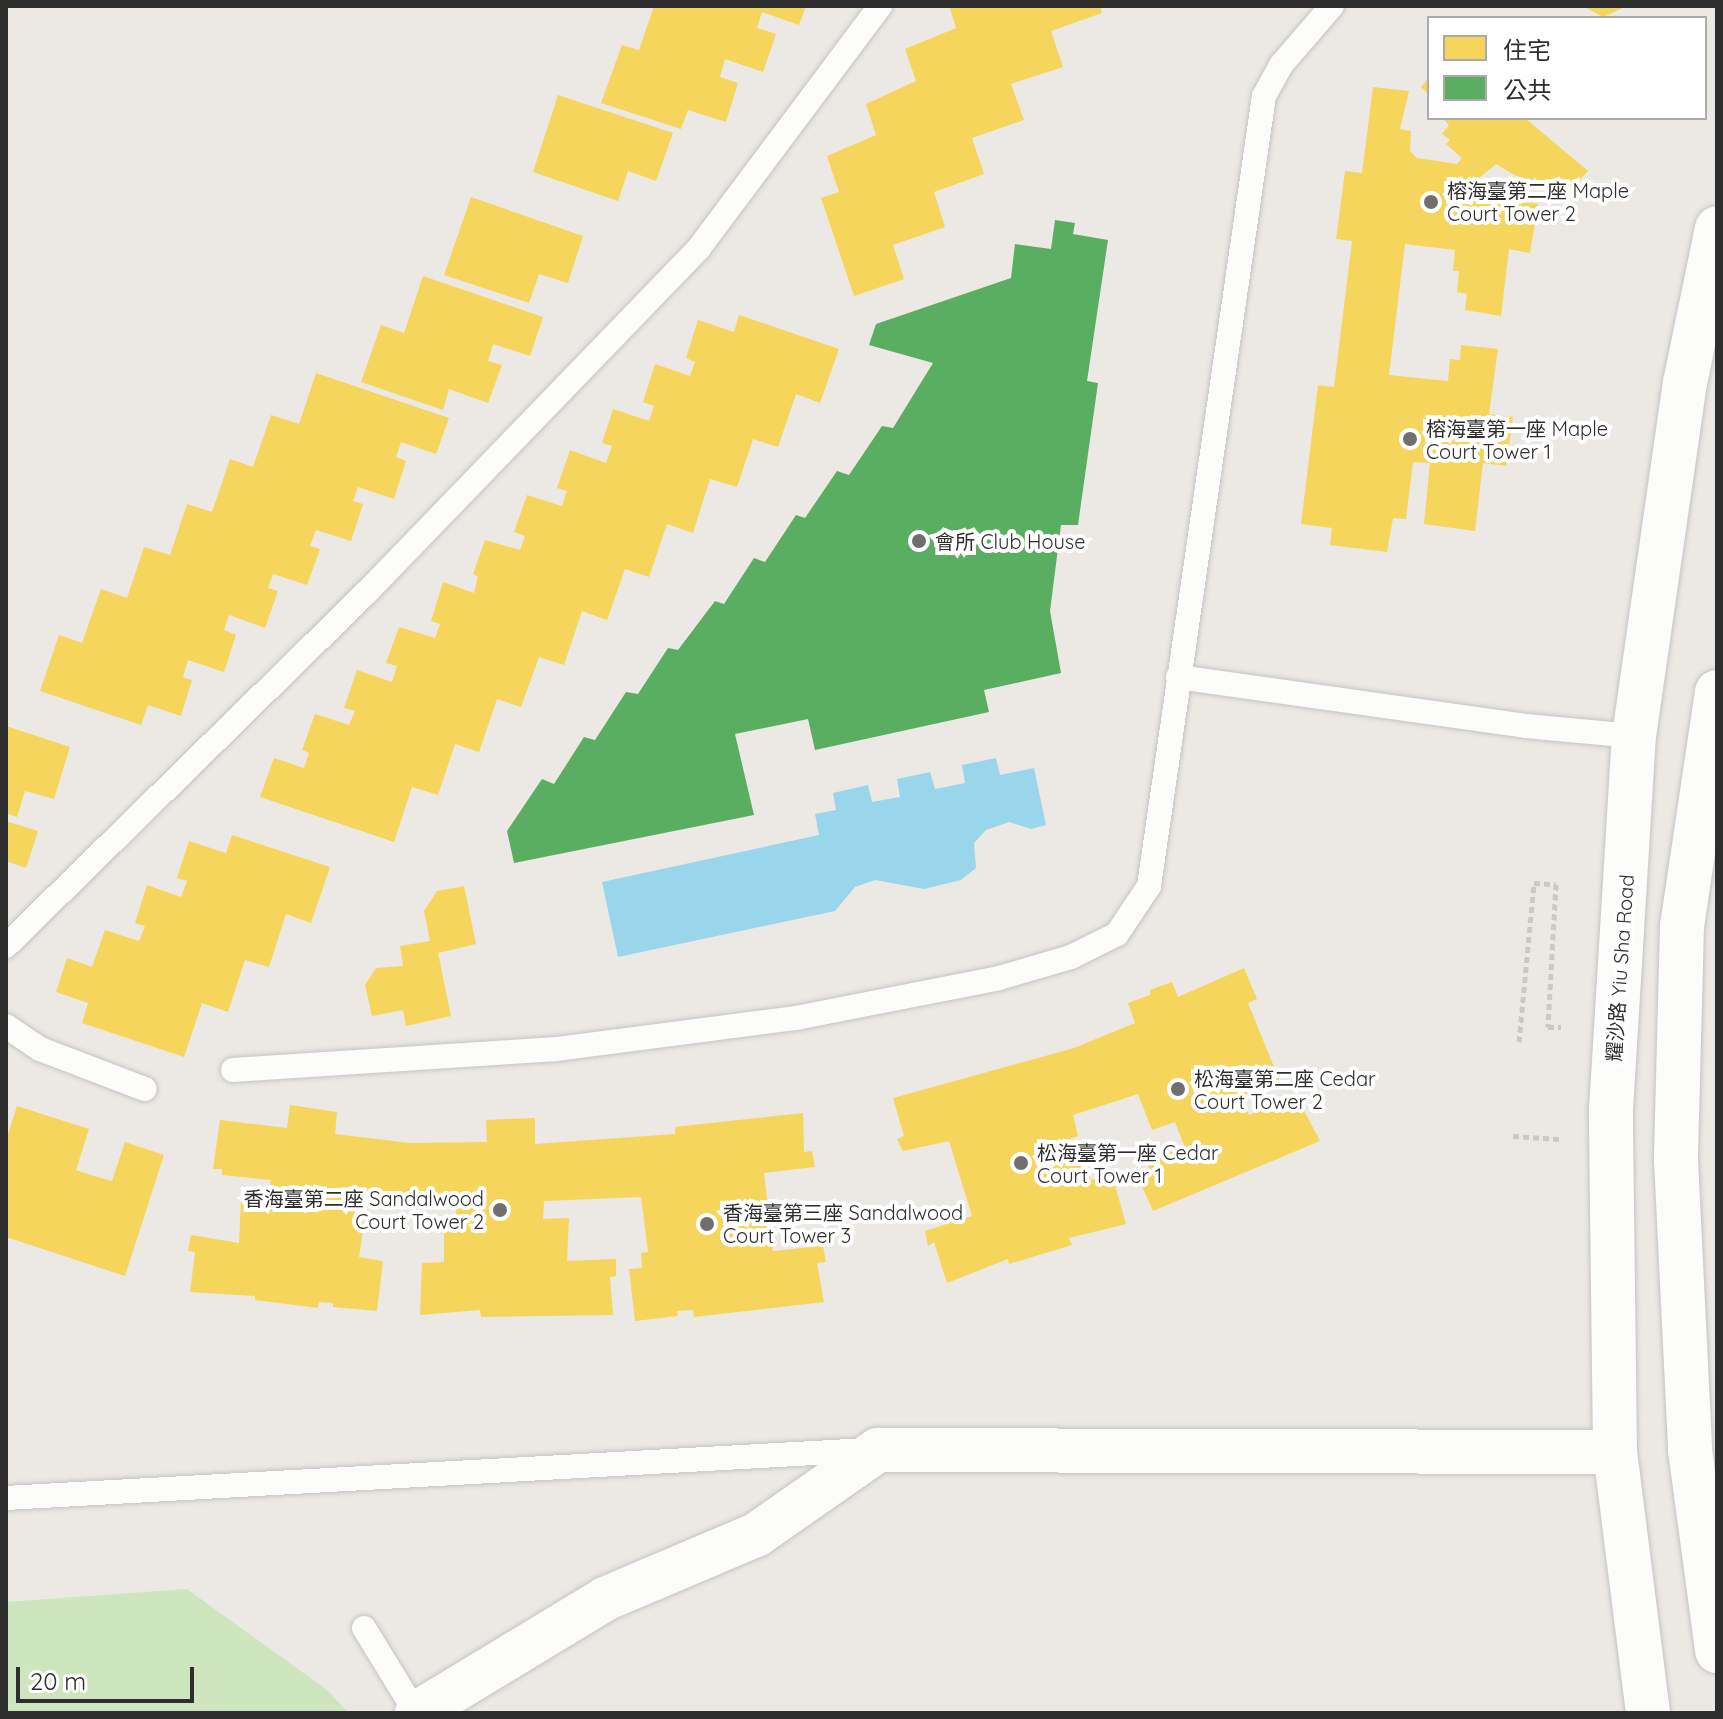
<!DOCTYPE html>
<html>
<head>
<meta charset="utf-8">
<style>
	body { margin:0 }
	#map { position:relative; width:1723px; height:1719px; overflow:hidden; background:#ece8e4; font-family:Quicksand,"Noto Sans TC",sans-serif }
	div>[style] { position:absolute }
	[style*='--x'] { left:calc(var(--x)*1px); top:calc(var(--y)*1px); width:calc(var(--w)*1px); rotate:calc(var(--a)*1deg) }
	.green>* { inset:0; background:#cee6be }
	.water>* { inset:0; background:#99d6ec }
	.homes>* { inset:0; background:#f6d55c }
	.public>* { inset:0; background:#5aae61 }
	.path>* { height:5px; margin-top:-2.5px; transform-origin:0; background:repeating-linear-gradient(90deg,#c9c9c8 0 6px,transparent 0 10px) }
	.roads { filter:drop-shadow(0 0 2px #c5c4c5) drop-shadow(0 0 2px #c5c4c5) }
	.service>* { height:24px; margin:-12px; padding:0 12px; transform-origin:12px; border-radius:12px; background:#fcfcfb }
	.minor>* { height:44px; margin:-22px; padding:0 22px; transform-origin:22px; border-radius:22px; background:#fcfcfb }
	.tertiary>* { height:44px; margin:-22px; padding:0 22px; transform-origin:22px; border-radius:22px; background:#fcfcfb }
	.dots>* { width:22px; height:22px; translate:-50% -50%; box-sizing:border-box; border:4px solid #fff; border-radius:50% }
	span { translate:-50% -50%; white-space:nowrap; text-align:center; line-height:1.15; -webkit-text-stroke:8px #fff; paint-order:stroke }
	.poi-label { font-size:20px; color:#2e2e2e }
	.left { translate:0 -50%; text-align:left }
	.right { translate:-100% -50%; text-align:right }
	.street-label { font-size:20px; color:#2e2e2e }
	.frame { position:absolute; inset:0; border:8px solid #2e2e2e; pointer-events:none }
	.legend { position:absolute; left:1427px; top:16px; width:280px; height:104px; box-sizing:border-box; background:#fff; border:2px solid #ababab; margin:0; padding:10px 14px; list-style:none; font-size:24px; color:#2e2e2e }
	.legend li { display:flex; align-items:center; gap:16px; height:40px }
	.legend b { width:40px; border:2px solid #ababab }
	.scale { position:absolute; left:16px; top:1667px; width:178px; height:36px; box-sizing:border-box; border:4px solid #2e2e2e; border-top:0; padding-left:10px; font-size:24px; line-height:28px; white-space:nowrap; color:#2e2e2e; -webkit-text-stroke:6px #fff; paint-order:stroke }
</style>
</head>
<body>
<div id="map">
	<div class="green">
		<div style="clip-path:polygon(187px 1589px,327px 1690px,349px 1713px,6px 1713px,6px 1602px)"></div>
	</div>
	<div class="water">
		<div style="clip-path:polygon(996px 758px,1000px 775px,1034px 768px,1046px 825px,1031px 829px,1009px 822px,986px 830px,974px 843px,976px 868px,961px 880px,924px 889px,875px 880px,855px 887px,835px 911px,618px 957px,602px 882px,819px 835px,815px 814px,836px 810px,833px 793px,868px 785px,872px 802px,900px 797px,897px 779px,930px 772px,935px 789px,965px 783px,962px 765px)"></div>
	</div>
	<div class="homes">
		<div style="clip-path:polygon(654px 6px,806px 6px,799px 25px,762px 12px,757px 28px,776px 34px,763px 72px,725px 59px,720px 77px,738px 83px,726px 122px,688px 110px,681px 129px,601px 103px,622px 45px,639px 50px)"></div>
		<div style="clip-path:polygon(949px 6px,1100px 6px,1102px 13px,1051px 31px,1063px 67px,1011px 84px,1024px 120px,972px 138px,984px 174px,934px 192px,945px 227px,893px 245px,904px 279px,854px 296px,821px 198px,839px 192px,827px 156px,876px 135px,866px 104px,916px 81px,905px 49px,956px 28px)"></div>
		<div style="clip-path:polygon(1583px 6px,1627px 6px,1603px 17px)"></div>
		<div style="clip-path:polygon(1429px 77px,1429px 95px,1421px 87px)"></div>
		<div style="clip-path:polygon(1373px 87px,1409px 91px,1400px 129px,1411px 131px,1410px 151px,1417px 158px,1457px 164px,1462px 158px,1446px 144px,1450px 140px,1442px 134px,1449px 125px,1442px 118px,1525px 118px,1588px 171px,1562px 200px,1534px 177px,1530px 184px,1496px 164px,1479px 178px,1477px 196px,1538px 204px,1530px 253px,1509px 249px,1501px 316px,1465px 310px,1467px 294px,1457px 292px,1459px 271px,1453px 271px,1455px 250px,1405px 244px,1389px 375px,1448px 381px,1450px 359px,1460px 360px,1461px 345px,1498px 349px,1489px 414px,1513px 417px,1506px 466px,1483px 463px,1475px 531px,1424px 524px,1430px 463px,1413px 462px,1406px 519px,1393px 518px,1387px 552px,1330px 545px,1332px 528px,1301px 524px,1318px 385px,1334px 387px,1352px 241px,1336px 239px,1345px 171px,1362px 173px)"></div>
		<div style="clip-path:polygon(558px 95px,673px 133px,656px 181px,628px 171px,618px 201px,533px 172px)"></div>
		<div style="clip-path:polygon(471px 197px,583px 236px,568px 283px,539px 274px,529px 303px,444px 275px)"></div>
		<div style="clip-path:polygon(423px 276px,543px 317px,530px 356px,493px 344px,488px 361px,502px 365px,488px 403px,449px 389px,443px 410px,361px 382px,381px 325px,404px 333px)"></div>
		<div style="clip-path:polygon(739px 315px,839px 349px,820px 403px,796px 394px,778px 447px,753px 439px,737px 487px,710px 479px,693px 533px,667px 524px,649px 577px,625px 569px,607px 620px,582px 611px,564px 665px,539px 657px,521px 707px,497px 699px,479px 752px,455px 744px,438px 795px,412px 787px,394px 842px,260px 797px,274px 758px,304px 768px,309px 753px,302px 750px,315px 714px,349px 725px,355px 711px,344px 708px,357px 670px,392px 682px,397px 666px,386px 663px,399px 627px,435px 638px,440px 624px,431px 621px,443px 582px,474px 593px,478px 577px,473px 574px,485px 540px,520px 550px,525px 536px,514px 532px,527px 495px,562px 506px,567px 491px,557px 488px,570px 450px,606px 463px,612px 446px,602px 443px,613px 409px,649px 421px,654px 406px,643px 402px,655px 364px,690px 376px,695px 362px,686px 358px,698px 320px,734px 332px)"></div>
		<div style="clip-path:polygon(316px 373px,449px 418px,436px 454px,401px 442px,396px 457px,406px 461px,394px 499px,358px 487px,353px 501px,363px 504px,351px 541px,316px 530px,310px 546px,320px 549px,307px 585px,273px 574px,268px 588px,278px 591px,265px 628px,229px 615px,224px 630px,236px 635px,224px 672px,188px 660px,183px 677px,192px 680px,181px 716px,148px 705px,141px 725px,40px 691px,59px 635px,82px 643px,101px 589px,127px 598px,144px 547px,170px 555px,187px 504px,212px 512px,230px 459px,253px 467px,271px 415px,299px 424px)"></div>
		<div style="clip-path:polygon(6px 726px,70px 747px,54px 799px,25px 791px,17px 817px,6px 813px)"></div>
		<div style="clip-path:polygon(6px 821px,38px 831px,26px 868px,6px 861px)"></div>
		<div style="clip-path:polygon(232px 835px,330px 867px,311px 923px,286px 914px,269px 967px,245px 960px,228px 1012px,202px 1003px,184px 1057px,82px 1023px,88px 1003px,56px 992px,67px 958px,92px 967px,105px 930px,139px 941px,145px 926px,135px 923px,147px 885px,181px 897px,187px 881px,177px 878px,189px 841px,226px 853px)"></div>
		<div style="clip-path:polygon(464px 886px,476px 944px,438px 953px,451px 1016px,406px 1026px,403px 1010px,372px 1016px,365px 985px,376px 968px,403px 966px,400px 946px,430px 941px,424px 911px,437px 891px)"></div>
		<div style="clip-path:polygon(1244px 968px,1257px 999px,1248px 1003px,1281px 1084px,1242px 1099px,1249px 1115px,1296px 1095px,1320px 1141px,1153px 1211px,1139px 1180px,1151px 1173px,1148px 1165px,1184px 1145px,1175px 1122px,1152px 1130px,1138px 1094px,1073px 1115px,1078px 1136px,1067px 1140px,1071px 1150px,1081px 1147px,1091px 1180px,1112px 1175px,1126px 1224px,1069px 1238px,1072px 1245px,1009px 1264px,1008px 1259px,947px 1283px,934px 1242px,928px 1246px,925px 1231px,972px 1216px,949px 1141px,903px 1151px,897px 1139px,904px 1136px,893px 1098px,1074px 1048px,1135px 1023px,1128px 1003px,1150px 995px,1150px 990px,1172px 982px,1178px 997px)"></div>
		<div style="clip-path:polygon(290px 1105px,337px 1112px,335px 1134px,410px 1143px,487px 1142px,486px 1120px,535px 1118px,535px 1144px,675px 1134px,675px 1127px,803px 1113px,804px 1152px,812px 1151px,815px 1167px,764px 1173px,773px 1251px,823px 1246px,826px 1262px,817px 1263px,824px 1302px,694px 1317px,693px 1310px,677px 1311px,678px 1316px,635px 1321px,629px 1269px,642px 1268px,641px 1253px,648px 1252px,641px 1197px,544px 1201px,543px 1219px,569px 1218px,567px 1261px,616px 1259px,616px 1276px,610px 1277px,613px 1315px,481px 1317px,480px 1310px,420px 1315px,422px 1263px,444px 1262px,444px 1227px,457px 1227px,455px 1197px,357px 1191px,353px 1221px,364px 1223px,359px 1257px,383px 1261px,377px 1311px,333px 1307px,333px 1303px,319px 1302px,318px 1308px,255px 1300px,255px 1296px,190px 1292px,195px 1252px,188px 1251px,191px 1235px,239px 1243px,241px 1200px,266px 1204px,271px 1180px,222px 1175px,222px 1169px,213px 1169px,220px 1120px,287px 1128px)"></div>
		<div style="clip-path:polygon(17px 1106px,89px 1129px,76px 1170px,94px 1176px,112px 1181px,125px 1142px,164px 1155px,125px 1276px,6px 1237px,6px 1140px)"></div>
	</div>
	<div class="public">
		<div style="clip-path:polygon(1055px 220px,1075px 223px,1073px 234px,1108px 240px,1087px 381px,1098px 383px,1078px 525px,1061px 525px,1050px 611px,1061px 673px,984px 690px,989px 712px,815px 750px,808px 719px,735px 734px,754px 815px,514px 863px,507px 831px,542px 779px,554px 784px,584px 737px,595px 740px,626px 692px,638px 694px,668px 648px,678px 650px,715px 601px,724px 604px,754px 558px,765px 562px,796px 515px,805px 518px,837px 471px,849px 475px,882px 426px,893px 428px,933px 363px,869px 345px,876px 324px,1011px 278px,1015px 244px,1051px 249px)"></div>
	</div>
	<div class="path">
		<div style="--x:1519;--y:1042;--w:160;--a:-84.6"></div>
		<div style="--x:1534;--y:883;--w:22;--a:3"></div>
		<div style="--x:1556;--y:884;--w:143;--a:93.2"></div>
		<div style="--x:1548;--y:1027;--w:13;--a:0"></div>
		<div style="--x:1513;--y:1136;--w:47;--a:3.7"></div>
	</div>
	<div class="roads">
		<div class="service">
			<div style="--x:1178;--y:677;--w:351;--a:8"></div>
			<div style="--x:1526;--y:726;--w:108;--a:5.3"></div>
			<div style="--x:6;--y:946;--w:504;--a:-44.44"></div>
			<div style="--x:366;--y:593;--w:479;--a:-46"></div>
			<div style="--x:699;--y:248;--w:302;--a:-53.2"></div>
			<div style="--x:6;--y:1026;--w:41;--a:34.1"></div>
			<div style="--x:40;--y:1049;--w:112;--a:20.9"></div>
			<div style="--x:233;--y:1070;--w:324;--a:-3.7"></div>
			<div style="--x:556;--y:1049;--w:242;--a:-7.4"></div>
			<div style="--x:796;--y:1018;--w:207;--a:-11.1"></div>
			<div style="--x:999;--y:978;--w:75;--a:-16.3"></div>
			<div style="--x:1071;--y:957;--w:51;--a:-26.6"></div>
			<div style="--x:1117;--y:934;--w:58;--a:-56.3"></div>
			<div style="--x:1149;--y:886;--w:798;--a:-81.72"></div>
			<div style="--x:1264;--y:96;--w:35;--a:-61"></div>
			<div style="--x:1281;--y:65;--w:78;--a:-49.2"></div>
			<div style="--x:6;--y:1498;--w:863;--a:-3.19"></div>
			<div style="--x:364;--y:1628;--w:100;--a:58.5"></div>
		</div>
		<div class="minor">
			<div style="--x:417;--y:1713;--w:220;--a:-31.2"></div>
			<div style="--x:605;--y:1599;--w:164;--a:-23"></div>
			<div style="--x:756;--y:1535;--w:149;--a:-34.9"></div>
			<div style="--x:878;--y:1450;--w:737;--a:0.16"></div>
		</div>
		<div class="tertiary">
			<div style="--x:1717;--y:692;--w:237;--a:98.5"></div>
			<div style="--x:1682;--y:926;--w:234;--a:91.5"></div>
			<div style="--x:1676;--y:1160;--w:290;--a:87.2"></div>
			<div style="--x:1690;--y:1450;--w:203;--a:82.3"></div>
			<div style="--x:1648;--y:1713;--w:263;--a:-97.2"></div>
			<div style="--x:1615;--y:1452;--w:342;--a:-90.7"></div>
			<div style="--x:1611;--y:1110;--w:375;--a:-86.5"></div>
			<div style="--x:1634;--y:736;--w:357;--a:-81.8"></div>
			<div style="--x:1685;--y:383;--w:158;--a:-78.3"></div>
		</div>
	</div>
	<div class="dots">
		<div style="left:1431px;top:202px;background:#706f6e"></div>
		<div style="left:1410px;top:439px;background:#706f6e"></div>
		<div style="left:919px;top:541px;background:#706f6e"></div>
		<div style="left:1178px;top:1089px;background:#706f6e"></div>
		<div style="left:1021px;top:1163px;background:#706f6e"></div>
		<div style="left:500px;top:1210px;background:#706f6e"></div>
		<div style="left:707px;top:1224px;background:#706f6e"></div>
	</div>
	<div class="poi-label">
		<span class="left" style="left:1447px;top:202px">榕海臺第二座 Maple<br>Court Tower 2</span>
		<span class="left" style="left:1426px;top:440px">榕海臺第一座 Maple<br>Court Tower 1</span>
		<span class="left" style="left:935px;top:541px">會所 Club House</span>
		<span class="left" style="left:1194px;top:1090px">松海臺第二座 Cedar<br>Court Tower 2</span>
		<span class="left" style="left:1037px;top:1164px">松海臺第一座 Cedar<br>Court Tower 1</span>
		<span class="right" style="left:484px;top:1210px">香海臺第二座 Sandalwood<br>Court Tower 2</span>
		<span class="left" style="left:723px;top:1224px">香海臺第三座 Sandalwood<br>Court Tower 3</span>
	</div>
	<div class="street-label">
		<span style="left:1620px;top:968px;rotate:-86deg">耀沙路 Yiu Sha Road</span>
	</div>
	<div class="frame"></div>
	<ul class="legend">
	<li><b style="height:22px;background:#f6d55c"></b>住宅</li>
	<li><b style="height:22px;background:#5aae61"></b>公共</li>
	</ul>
	<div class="scale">20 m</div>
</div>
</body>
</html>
